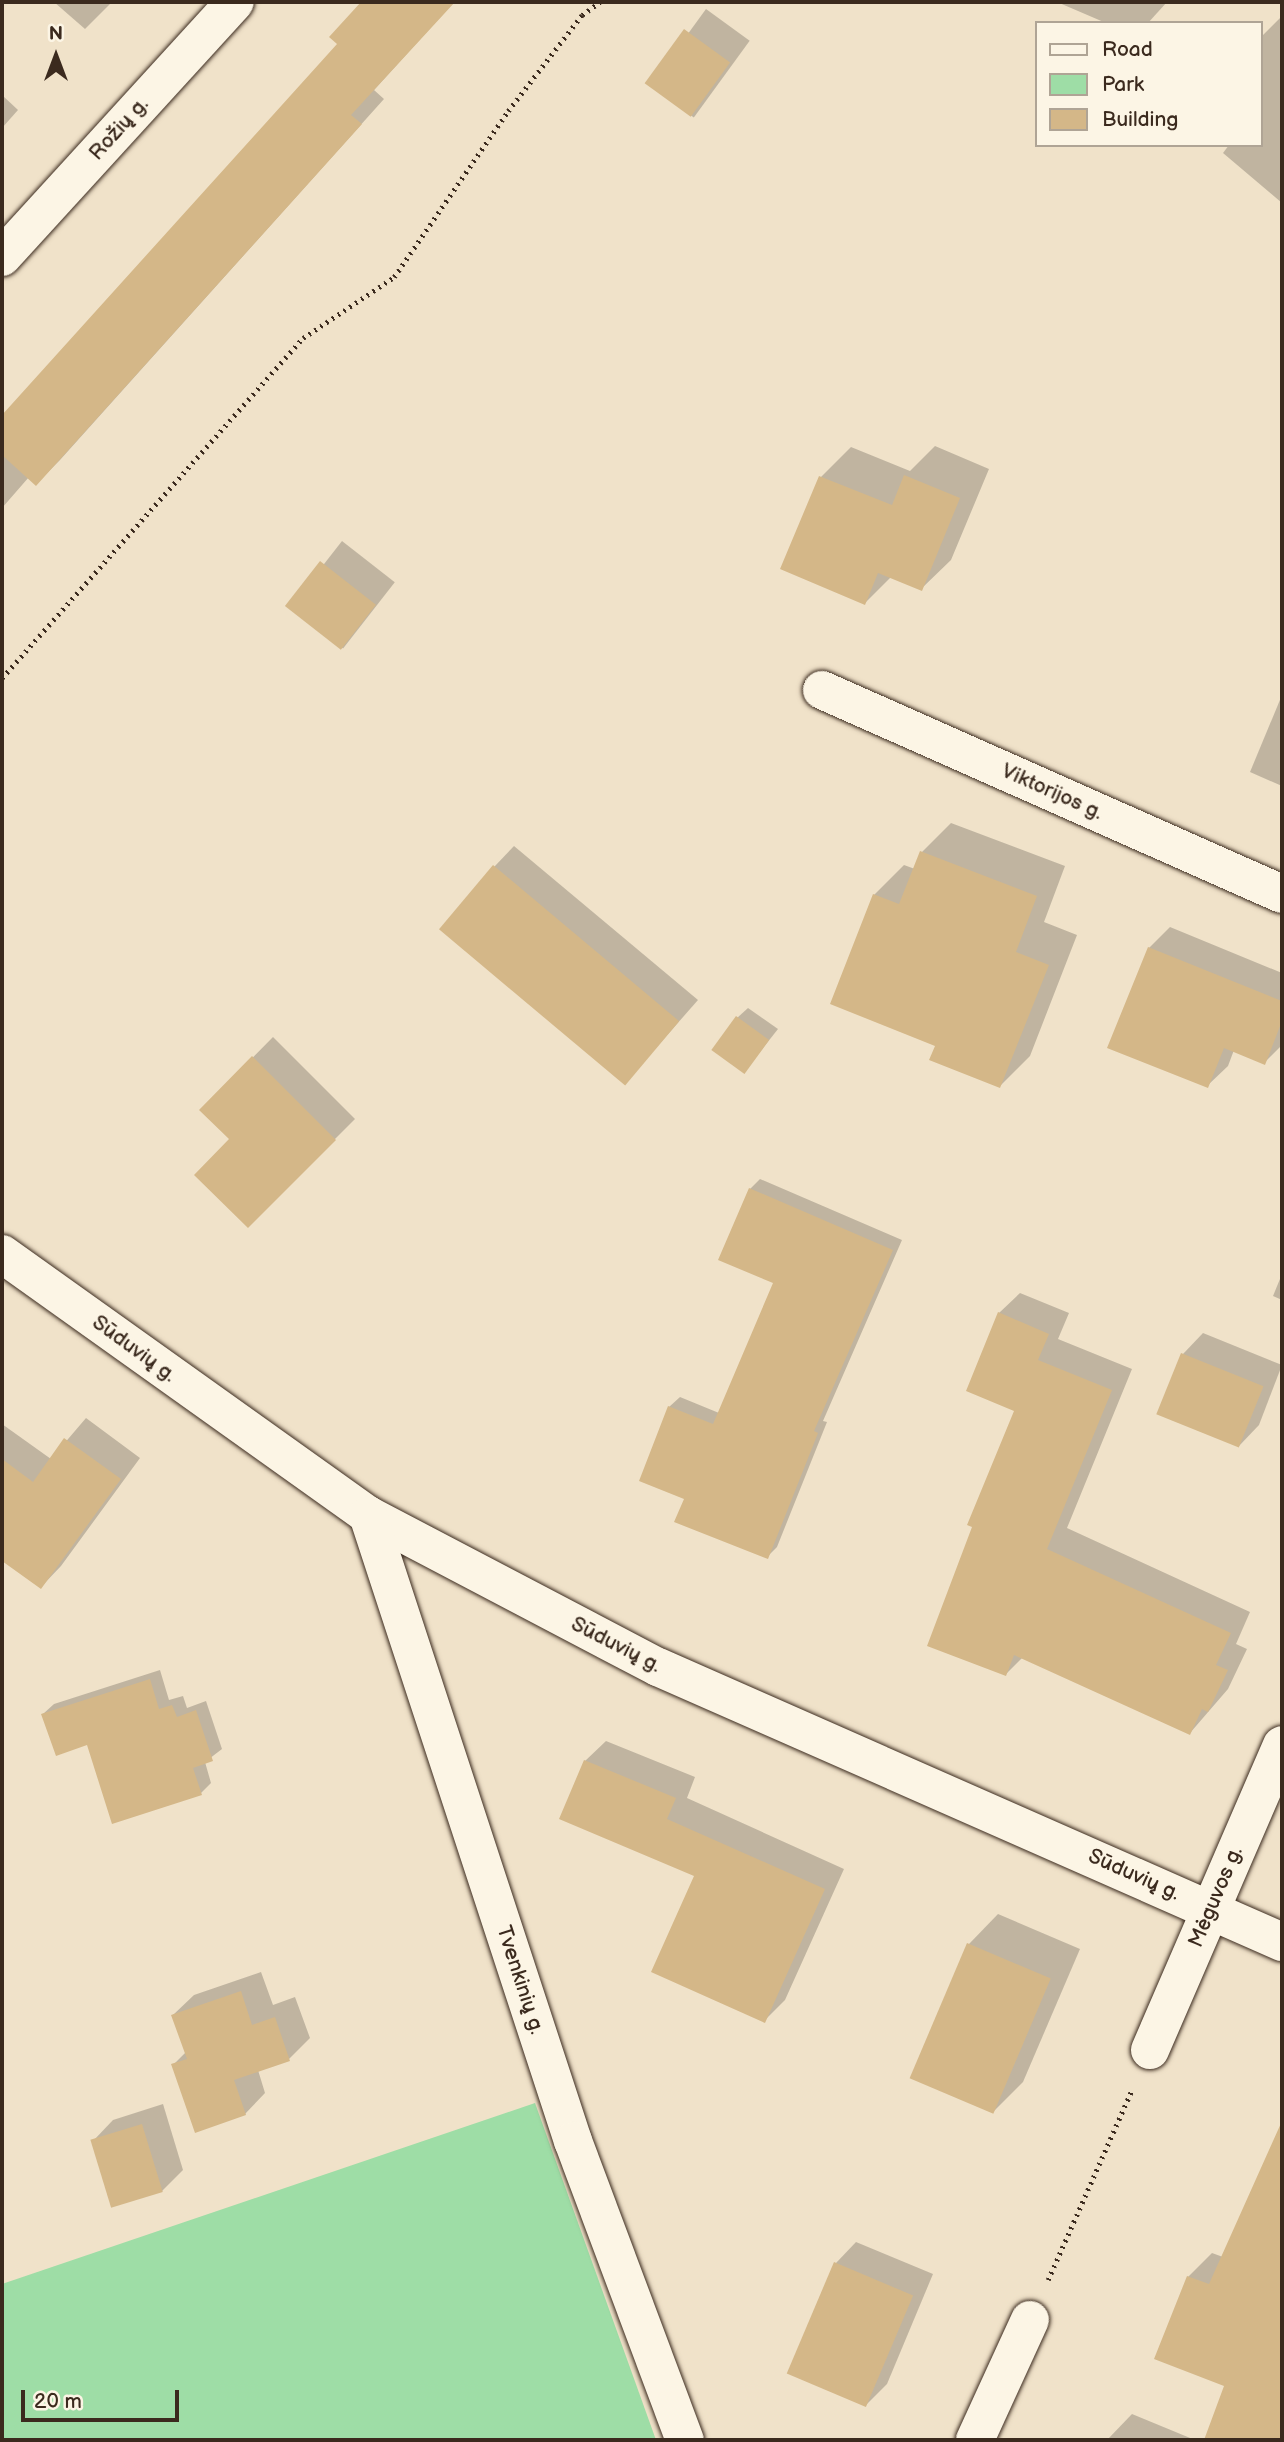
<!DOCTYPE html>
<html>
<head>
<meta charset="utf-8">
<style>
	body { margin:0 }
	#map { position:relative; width:1284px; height:2442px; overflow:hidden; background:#f0e2c9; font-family:"Balsamiq Sans",sans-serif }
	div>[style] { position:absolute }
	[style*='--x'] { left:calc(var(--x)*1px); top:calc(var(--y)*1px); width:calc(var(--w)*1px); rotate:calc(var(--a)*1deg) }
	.green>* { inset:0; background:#9edda6 }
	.shadow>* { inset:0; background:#0003; transform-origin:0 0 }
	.building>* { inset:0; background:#d4b788; transform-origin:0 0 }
	.path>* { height:4.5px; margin-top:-2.25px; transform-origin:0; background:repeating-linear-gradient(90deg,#3b2a1e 0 2px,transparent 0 7px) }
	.roads { filter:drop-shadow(0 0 2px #3b2a1e) drop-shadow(0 0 2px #3b2a1e) }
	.street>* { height:38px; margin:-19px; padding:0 19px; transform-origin:19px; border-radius:19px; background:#fcf5e5 }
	span { translate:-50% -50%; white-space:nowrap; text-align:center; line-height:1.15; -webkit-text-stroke:5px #fcf5e5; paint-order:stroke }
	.street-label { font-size:21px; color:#3b2a1e }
	.frame { position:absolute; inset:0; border:4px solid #3b2a1e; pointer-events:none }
	.legend { position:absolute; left:1035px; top:21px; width:228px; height:126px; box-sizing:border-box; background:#fcf5e5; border:2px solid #afa495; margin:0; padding:9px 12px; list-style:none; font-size:21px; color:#3b2a1e }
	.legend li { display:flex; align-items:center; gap:14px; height:35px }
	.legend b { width:35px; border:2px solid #afa495 }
	.north { position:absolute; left:21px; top:21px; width:70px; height:70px; -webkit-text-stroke:5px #fcf5e5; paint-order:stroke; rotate:0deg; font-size:19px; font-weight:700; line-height:28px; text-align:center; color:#3b2a1e }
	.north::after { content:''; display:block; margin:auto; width:24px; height:32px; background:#3b2a1e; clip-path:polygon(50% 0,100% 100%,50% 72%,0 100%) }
	.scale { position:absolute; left:21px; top:2390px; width:158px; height:32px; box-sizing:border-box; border:4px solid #3b2a1e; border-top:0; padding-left:9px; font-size:21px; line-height:24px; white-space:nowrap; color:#3b2a1e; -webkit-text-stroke:5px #fcf5e5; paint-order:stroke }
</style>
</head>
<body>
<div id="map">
	<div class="green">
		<div style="clip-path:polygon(535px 2103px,656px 2440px,2px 2440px,2px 2284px)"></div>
	</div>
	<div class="shadow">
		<div style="clip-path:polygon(54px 2px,112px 2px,85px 29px)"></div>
		<div style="clip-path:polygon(364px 2px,454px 2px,374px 90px,384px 99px,60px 460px,36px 484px,29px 477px,2px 508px,2px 417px,339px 44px,331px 37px)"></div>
		<div style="clip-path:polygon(1057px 2px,1167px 2px,1148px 23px,1106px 23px)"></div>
		<div style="left:706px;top:9px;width:54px;height:95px;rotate:36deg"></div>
		<div style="clip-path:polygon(1282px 16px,1282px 203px,1223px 153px,1229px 145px,1261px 145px,1261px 37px)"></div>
		<div style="clip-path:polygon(2px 95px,18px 110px,2px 128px)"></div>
		<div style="clip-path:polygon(935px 446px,989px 469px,951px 560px,921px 589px,891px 577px,865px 603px,783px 569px,821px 477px,851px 447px,910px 471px)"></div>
		<div style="left:342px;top:541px;width:67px;height:84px;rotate:38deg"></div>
		<div style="clip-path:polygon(1282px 695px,1282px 786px,1250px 772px)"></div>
		<div style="clip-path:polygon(951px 823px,1065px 866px,1044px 922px,1077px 935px,1030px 1056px,1000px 1086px,937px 1045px,874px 895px,904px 865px,915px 869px,922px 852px)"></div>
		<div style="clip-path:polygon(514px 846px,698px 1000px,625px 1083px,494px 867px)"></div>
		<div style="clip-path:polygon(1170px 927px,1282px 973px,1282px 1045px,1264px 1063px,1234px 1050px,1228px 1066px,1207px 1086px,1149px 948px)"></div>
		<div style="clip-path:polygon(748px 1008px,778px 1029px,745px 1071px,737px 1018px)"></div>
		<div style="clip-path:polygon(273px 1037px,355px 1119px,248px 1226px,232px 1139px,201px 1110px)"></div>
		<div style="clip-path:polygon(760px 1179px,902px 1240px,823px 1421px,827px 1422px,777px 1547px,767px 1557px,686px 1499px,669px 1407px,680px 1397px,719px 1413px,775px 1283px,750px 1189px)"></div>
		<div style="clip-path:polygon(1282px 1274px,1282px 1300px,1273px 1296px)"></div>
		<div style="clip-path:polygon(1020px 1293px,1069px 1313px,1058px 1339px,1132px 1369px,1067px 1528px,1250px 1612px,1236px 1644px,1247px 1649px,1228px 1689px,1190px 1733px,1023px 1657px,1006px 1674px,1016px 1410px,999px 1313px)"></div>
		<div style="clip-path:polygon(1203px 1333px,1282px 1365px,1259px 1425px,1239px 1446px,1183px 1354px)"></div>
		<div style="clip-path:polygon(86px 1418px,140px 1458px,61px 1566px,41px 1587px,2px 1559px,2px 1424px,51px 1459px)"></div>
		<div style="clip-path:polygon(160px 1670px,169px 1700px,183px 1696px,187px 1708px,206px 1701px,222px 1749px,205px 1762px,211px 1783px,201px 1793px,88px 1743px,43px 1714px,54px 1704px)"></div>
		<div style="clip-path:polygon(606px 1741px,695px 1777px,687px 1798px,844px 1869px,785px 2000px,764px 2021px,697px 1875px,585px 1761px)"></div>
		<div style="clip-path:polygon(998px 1914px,1080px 1949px,1023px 2082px,993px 2112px,969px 1944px)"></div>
		<div style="clip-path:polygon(261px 1972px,273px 2005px,295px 1997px,310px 2038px,289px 2059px,258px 2070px,265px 2093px,245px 2114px,173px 2065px,186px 2052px,173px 2015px,194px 1995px)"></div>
		<div style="clip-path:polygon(163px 2104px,183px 2170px,162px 2191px,93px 2141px,113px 2120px)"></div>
		<div style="clip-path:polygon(1282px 2125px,1282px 2440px,1206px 2440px,1227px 2385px,1188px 2277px,1212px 2253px,1223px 2257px)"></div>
		<div style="clip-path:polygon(856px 2242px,933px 2274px,887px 2384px,866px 2405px,836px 2263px)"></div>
		<div style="clip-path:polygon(1132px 2414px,1195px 2440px,1107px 2440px)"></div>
	</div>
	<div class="building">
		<div style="clip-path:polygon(361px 2px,455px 2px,351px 115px,362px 124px,36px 486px,2px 455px,2px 415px,337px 44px,329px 37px)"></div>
		<div style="left:684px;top:29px;width:57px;height:67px;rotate:36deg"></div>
		<div style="clip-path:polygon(904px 475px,960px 498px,922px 591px,878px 573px,865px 605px,780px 569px,819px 476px,892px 505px)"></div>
		<div style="left:320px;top:561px;width:71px;height:57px;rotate:38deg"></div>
		<div style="clip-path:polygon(920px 851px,1037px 896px,1016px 952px,1049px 965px,1000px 1088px,929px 1060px,935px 1046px,830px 1004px,873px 894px,899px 904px)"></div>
		<div style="left:493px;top:865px;width:243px;height:84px;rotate:40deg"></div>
		<div style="clip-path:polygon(1148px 947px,1282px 1001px,1282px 1021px,1265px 1065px,1224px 1048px,1208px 1088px,1107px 1048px)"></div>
		<div style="left:736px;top:1016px;width:41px;height:42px;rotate:36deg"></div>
		<div style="clip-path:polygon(252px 1056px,336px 1140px,248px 1228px,194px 1175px,229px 1139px,199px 1110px)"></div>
		<div style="clip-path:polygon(749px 1188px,893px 1250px,814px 1431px,818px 1433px,768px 1559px,674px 1522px,684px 1499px,639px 1481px,668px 1406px,713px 1424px,773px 1283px,718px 1260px)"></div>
		<div style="clip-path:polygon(998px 1312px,1049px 1334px,1038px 1360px,1112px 1390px,1047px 1549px,1231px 1633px,1216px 1665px,1228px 1670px,1208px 1712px,1202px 1709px,1190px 1735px,1014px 1655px,1006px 1676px,927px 1646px,972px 1527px,967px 1525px,1014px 1411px,966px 1391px)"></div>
		<div style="left:1181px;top:1353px;width:89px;height:66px;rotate:22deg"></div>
		<div style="clip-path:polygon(64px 1438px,121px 1479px,41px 1589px,2px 1561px,2px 1459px,33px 1482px)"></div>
		<div style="clip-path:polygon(150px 1679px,159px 1709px,172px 1705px,177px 1717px,196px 1710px,213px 1761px,193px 1768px,202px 1795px,112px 1824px,87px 1745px,56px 1756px,41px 1714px)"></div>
		<div style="clip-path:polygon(584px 1760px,676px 1798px,667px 1819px,825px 1889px,765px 2023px,651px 1972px,694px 1876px,559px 1819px)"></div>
		<div style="left:967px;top:1943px;width:91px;height:147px;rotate:23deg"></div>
		<div style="clip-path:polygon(241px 1991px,252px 2025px,275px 2017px,290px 2061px,234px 2080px,246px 2115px,195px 2133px,171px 2064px,187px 2059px,171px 2015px)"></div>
		<div style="clip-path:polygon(1282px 2121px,1282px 2440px,1204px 2440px,1224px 2386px,1154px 2359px,1187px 2276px,1209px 2284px)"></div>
		<div style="left:142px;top:2124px;width:71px;height:54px;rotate:73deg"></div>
		<div style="left:834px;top:2262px;width:86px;height:121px;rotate:23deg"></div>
	</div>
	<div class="path">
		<div style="--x:2;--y:678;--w:454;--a:-48.5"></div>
		<div style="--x:303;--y:338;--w:110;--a:-33.8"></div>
		<div style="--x:394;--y:277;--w:201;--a:-55.5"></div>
		<div style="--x:508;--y:111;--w:121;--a:-52.4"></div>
		<div style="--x:582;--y:15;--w:22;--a:-36"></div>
		<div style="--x:1048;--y:2280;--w:206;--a:-66.2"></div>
	</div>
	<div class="roads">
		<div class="street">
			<div style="--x:2;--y:257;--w:345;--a:-47.6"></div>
			<div style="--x:822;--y:690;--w:503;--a:23.92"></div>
			<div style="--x:2;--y:1254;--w:450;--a:35.5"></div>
			<div style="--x:368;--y:1515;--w:327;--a:27.7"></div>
			<div style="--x:658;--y:1667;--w:682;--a:23.78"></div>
			<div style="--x:368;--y:1515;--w:659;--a:71.87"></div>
			<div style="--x:573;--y:2141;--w:319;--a:69.5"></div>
			<div style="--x:1150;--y:2050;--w:332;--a:-66.6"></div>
			<div style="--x:975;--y:2440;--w:132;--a:-65.4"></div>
		</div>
	</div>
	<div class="street-label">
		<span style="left:119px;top:129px;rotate:-48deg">Rožių g.</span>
		<span style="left:1052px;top:792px;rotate:24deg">Viktorijos g.</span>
		<span style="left:134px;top:1349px;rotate:36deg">Sūduvių g.</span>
		<span style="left:616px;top:1645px;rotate:27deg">Sūduvių g.</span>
		<span style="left:1134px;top:1875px;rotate:24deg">Sūduvių g.</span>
		<span style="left:1216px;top:1897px;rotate:-67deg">Mėguvos g.</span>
		<span style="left:520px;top:1980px;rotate:72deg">Tvenkinių g.</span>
	</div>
	<div class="frame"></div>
	<ul class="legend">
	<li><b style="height:9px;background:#fcf5e5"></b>Road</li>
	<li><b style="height:19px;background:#9edda6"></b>Park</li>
	<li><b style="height:19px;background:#d4b788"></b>Building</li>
	</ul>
	<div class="north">N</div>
	<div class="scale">20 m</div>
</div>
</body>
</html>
